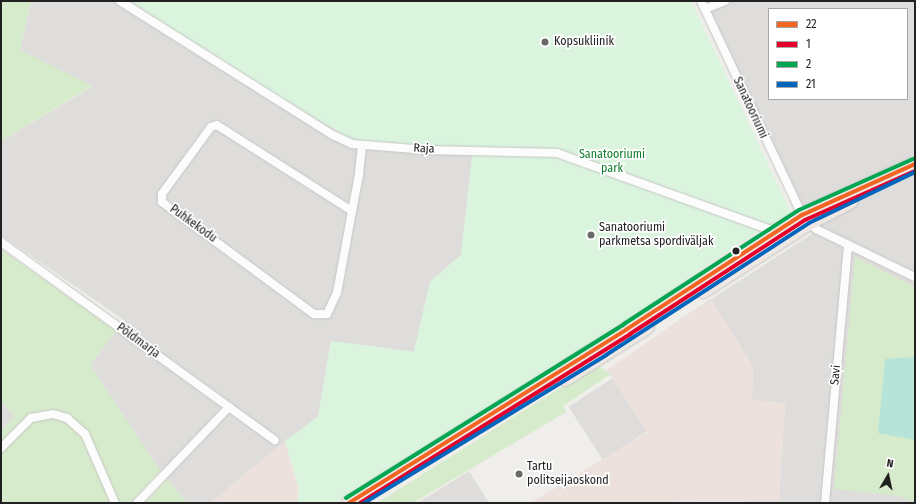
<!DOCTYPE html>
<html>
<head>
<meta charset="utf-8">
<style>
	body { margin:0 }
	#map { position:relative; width:916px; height:504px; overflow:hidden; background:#efeeea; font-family:"Fira Sans Condensed",sans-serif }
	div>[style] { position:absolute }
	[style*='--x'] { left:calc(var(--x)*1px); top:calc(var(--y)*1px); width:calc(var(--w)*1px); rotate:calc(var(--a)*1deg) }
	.residential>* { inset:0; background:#dedddb; transform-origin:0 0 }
	.commercial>* { inset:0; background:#ece1dc }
	.grass>* { inset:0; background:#d6ebcb }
	.park>* { inset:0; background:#daf4de }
	.pitch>* { inset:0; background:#b7e4d8 }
	.roads { filter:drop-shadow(0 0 1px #c6c6c4) drop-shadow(0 0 1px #c6c6c4) }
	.minor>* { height:8px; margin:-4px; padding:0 4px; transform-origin:4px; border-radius:4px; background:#fdfcfc }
	.trunk>* { height:14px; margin:-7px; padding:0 7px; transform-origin:7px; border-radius:7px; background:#eee7e4 }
	.bus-1>* { height:4px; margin:-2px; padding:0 2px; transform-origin:2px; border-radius:2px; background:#f26522 }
	.bus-2>* { height:4px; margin:-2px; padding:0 2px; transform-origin:2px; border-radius:2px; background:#e4002b }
	.bus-3>* { height:4px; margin:-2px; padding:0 2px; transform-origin:2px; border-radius:2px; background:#00a651 }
	.bus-4>* { height:4px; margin:-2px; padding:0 2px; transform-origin:2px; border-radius:2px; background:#0065bd }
	.dots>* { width:11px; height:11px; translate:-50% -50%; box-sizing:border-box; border:2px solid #fff; border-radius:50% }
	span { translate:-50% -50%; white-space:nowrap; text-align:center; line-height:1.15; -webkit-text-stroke:3.5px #fff; paint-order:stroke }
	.poi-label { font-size:12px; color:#212121 }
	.left { translate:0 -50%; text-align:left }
	.street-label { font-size:12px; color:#212121 }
	.park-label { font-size:12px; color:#117d2c }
	.frame { position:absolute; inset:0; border:2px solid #212121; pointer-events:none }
	.legend { position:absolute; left:768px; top:8px; width:140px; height:92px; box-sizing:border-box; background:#fff; border:1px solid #a6a6a6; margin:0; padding:5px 7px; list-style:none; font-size:12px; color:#212121 }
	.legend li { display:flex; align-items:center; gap:8px; height:20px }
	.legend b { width:20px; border:1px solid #a6a6a6 }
	.north { position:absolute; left:868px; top:456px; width:40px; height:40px; -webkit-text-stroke:3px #fff; paint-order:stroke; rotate:9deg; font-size:11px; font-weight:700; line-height:16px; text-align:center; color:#212121 }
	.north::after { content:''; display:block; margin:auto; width:14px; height:18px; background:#212121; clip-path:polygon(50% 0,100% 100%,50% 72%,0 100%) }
</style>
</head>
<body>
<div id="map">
	<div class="residential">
		<div style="clip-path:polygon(31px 1px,118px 1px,473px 149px,461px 255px,430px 282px,414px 352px,331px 341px,318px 417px,285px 441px,210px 503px,187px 503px,160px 471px,90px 365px,124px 320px,1px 235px,1px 141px,92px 87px,20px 50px)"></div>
		<div style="clip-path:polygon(evenodd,704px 1px,915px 1px,915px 503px,745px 503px,746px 500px,779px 501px,785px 403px,752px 400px,753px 366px,679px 320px,812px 234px,704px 1px,769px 9px,907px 9px,907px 99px,769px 99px,769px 9px)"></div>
		<div style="left:613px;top:378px;width:63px;height:53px;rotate:57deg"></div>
		<div style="clip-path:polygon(1px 401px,15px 417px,1px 430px)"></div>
		<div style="clip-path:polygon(469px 471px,489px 503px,417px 503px,442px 488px)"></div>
	</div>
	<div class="commercial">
		<div style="clip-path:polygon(712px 300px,753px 366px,752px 400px,785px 403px,779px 501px,531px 503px,647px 432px,607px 370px,679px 320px)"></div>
		<div style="clip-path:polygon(285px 441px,298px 486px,298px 503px,210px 503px)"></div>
	</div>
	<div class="grass">
		<div style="clip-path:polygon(1px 1px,31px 1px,20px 50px,92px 86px,1px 141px)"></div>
		<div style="clip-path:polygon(1px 249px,116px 331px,90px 365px,160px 471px,130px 503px,1px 503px,1px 430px,15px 417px,1px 401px)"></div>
		<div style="clip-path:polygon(855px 257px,915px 287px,915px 502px,898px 496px,834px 489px)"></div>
		<div style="clip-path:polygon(600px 367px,611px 374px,563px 406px,566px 412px,413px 503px,377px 503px,531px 406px,592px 369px)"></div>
		<div style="clip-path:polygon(167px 479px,187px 503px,145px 503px)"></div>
	</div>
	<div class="park">
		<div style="clip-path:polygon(128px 1px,691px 1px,791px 213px,759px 231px,702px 269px,691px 279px,507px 398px,335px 503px,298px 503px,298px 486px,285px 441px,318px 417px,331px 341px,414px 352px,430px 282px,461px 255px,473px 149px,356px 142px,266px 90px)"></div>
	</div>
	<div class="pitch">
		<div style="clip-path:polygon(915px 357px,915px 440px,878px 433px,885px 359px)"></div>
	</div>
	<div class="roads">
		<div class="minor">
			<div style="--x:120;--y:1;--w:252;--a:32.2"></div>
			<div style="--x:333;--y:135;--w:21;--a:25"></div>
			<div style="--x:352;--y:144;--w:75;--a:4.6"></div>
			<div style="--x:427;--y:150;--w:130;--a:1.3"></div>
			<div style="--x:557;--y:153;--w:224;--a:19.8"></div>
			<div style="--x:768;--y:229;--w:11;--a:0"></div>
			<div style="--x:701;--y:1;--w:237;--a:64.7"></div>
			<div style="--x:802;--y:215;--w:20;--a:45"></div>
			<div style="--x:816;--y:229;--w:110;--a:25.9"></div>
			<div style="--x:705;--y:9;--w:22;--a:-22"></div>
			<div style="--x:352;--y:211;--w:160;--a:-147.5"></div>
			<div style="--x:217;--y:125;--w:6;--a:162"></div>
			<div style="--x:211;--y:127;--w:83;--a:126.2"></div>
			<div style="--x:162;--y:194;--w:8;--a:90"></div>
			<div style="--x:162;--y:202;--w:189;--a:36.4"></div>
			<div style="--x:314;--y:314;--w:13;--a:0"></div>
			<div style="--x:327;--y:314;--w:23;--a:-65"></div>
			<div style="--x:337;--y:293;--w:83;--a:-79.6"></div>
			<div style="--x:352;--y:211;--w:38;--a:-79"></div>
			<div style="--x:359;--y:174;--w:28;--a:-84"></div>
			<div style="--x:1;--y:242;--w:338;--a:35.9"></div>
			<div style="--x:1;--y:448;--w:42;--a:-45"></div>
			<div style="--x:31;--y:418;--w:22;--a:-10"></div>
			<div style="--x:53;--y:414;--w:15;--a:16"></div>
			<div style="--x:67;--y:418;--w:24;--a:42"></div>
			<div style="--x:85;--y:434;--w:75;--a:66.5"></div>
			<div style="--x:137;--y:503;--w:133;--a:-46.2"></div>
			<div style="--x:825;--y:503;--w:258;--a:-84.9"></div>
		</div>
		<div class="trunk">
			<div style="--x:703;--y:291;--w:126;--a:-32.7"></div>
			<div style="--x:809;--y:223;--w:47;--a:-27.6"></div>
			<div style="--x:565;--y:379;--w:97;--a:-32.4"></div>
			<div style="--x:349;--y:503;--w:328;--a:-32"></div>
			<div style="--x:627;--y:329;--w:209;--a:-33.1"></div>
			<div style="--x:802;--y:215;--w:124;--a:-24.3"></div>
		</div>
	</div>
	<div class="bus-1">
		<div style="--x:349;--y:503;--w:328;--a:-32"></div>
		<div style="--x:627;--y:329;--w:209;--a:-33.1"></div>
		<div style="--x:802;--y:215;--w:124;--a:-24.3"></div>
	</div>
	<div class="bus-2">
		<div style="--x:360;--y:503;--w:319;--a:-32"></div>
		<div style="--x:630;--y:334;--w:209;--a:-33.1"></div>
		<div style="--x:805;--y:220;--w:120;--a:-24"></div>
	</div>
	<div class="bus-3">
		<div style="--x:346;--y:498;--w:328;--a:-32"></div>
		<div style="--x:624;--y:324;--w:209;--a:-33.1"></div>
		<div style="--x:799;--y:210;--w:125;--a:-24.1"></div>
	</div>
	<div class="bus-4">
		<div style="--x:364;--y:503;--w:284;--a:-31.4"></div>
		<div style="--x:606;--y:355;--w:242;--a:-33"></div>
		<div style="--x:809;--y:223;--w:118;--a:-25.7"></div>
	</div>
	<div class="dots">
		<div style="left:545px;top:42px;background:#696967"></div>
		<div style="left:591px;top:235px;background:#696967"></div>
		<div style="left:736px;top:251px;background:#212121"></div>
		<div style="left:519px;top:474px;background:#696967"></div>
	</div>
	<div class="poi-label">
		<span class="left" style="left:554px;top:42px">Kopsukliinik</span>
		<span class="left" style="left:599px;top:235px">Sanatooriumi<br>parkmetsa spordiväljak</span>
		<span class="left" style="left:527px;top:474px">Tartu<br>politseijaoskond</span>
	</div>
	<div class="street-label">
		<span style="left:750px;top:108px;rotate:65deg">Sanatooriumi</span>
		<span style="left:424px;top:149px;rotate:3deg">Raja</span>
		<span style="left:193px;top:224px;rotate:36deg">Puhkekodu</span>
		<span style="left:138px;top:341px;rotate:36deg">Põldmarja</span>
		<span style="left:836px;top:375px;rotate:-85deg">Savi</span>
	</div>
	<div class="park-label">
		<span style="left:612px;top:162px">Sanatooriumi<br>park</span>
	</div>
	<div class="frame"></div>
	<ul class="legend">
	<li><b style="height:5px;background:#f26522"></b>22</li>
	<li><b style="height:5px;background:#e4002b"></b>1</li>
	<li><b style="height:5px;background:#00a651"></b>2</li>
	<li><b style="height:5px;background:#0065bd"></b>21</li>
	</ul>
	<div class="north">N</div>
</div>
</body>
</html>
